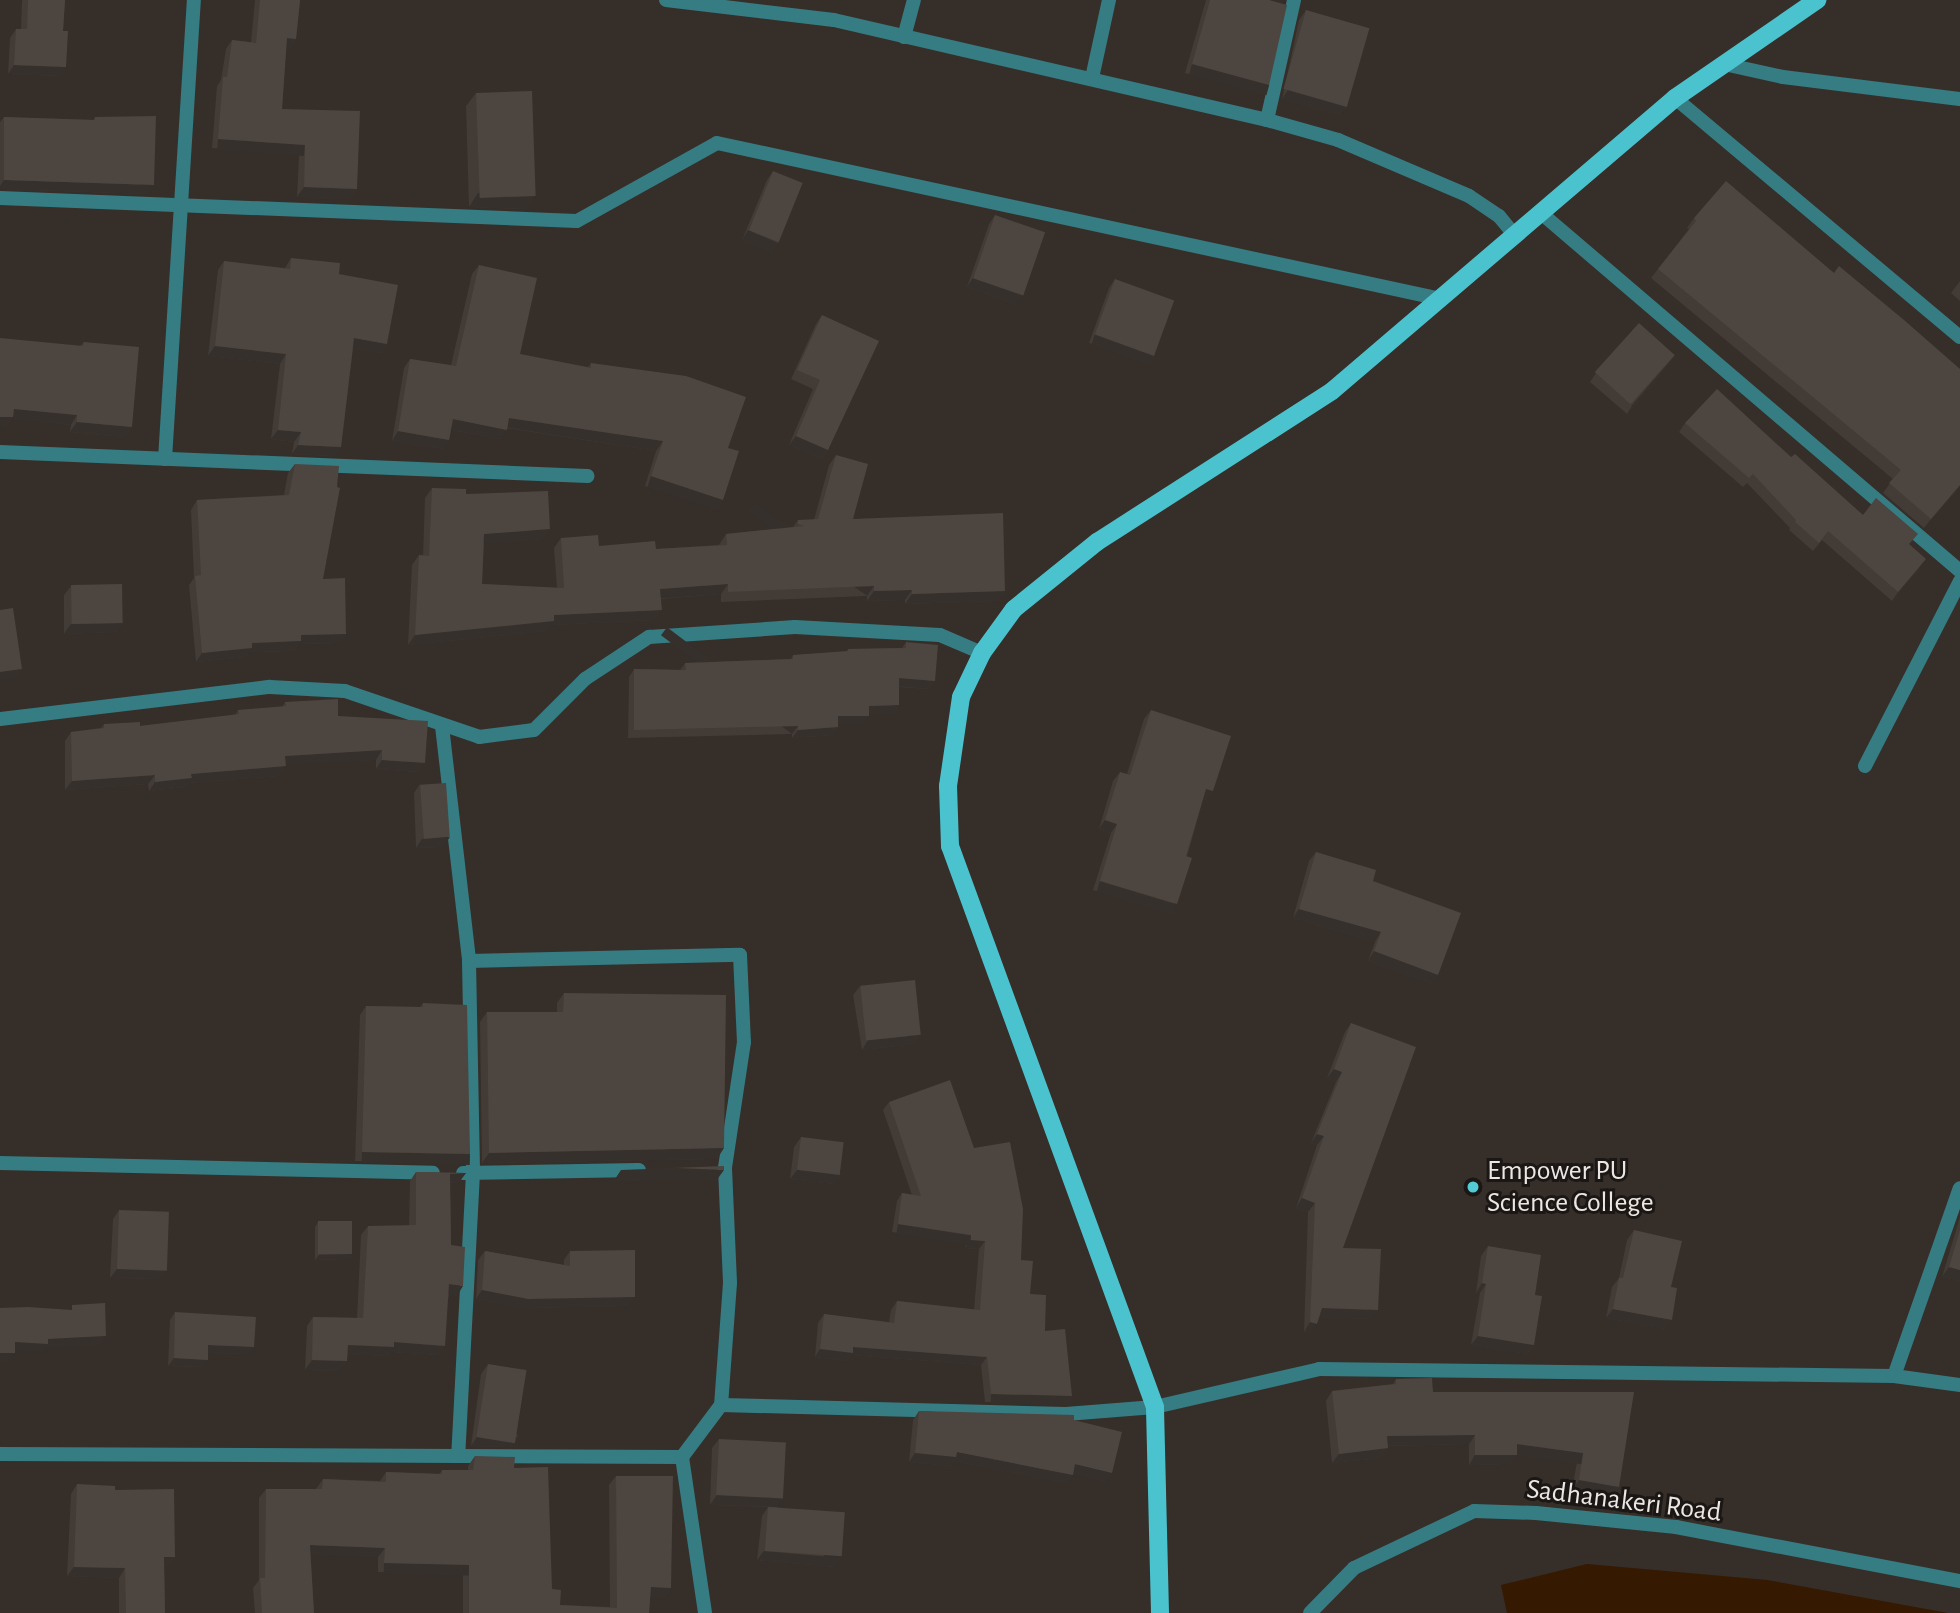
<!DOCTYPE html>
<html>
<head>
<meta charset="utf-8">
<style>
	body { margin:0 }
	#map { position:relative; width:1960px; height:1613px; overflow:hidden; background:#362e29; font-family:"Alegreya Sans",sans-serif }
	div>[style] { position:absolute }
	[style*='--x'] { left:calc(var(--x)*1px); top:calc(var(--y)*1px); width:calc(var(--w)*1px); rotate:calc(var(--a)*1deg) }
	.water>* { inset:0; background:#351901 }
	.lane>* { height:14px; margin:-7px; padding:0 7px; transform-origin:7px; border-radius:7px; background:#367c83 }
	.street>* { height:14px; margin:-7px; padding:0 7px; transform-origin:7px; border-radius:7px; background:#367c83 }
	.primary>* { height:18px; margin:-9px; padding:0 9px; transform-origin:9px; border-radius:9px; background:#4bc3ce }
	.wall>* { inset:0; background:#423b36 }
	.shaded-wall>* { inset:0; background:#36302c; transform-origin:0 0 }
	.building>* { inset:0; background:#4d453f; transform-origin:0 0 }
	.dots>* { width:19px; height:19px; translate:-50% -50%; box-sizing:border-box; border:4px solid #1b1715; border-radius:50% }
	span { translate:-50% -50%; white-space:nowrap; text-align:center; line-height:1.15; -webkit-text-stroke:6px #1b1715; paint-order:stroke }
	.poi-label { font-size:28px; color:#ece7e4 }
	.left { translate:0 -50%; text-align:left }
	.street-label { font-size:28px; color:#ece7e4 }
</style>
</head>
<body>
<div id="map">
	<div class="water">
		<div style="clip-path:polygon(1587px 1564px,1767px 1580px,1948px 1613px,1507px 1613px,1501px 1585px)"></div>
	</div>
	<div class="lane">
		<div style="--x:0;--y:198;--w:577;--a:2.28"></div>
		<div style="--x:577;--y:221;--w:160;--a:-29.1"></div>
		<div style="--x:717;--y:143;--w:741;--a:12.16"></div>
	</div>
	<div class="street">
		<div style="--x:666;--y:0;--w:169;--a:6.8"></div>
		<div style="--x:834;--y:20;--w:444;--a:13"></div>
		<div style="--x:1267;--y:120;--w:74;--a:15.7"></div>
		<div style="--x:1338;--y:140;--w:142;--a:23.1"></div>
		<div style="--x:1469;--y:196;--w:36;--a:34"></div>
		<div style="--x:1499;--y:216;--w:26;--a:51"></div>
		<div style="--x:904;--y:37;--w:38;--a:-75"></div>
		<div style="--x:1724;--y:64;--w:60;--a:12.4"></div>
		<div style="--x:1783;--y:77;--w:178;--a:7.1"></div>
		<div style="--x:1092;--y:78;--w:80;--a:-77.7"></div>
		<div style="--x:1675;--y:98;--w:372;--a:40"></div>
		<div style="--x:1267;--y:120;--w:123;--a:-77.3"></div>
		<div style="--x:1541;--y:213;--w:551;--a:40.51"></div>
		<div style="--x:0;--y:452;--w:588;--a:2.34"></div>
		<div style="--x:165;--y:459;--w:460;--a:-86.4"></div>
		<div style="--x:0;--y:719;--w:272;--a:-6.8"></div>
		<div style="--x:270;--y:687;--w:75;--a:3.1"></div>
		<div style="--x:345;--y:691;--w:142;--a:18.9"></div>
		<div style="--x:479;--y:737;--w:55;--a:-7.3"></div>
		<div style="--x:534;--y:730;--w:72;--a:-45"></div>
		<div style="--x:585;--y:679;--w:77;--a:-33.3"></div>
		<div style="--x:649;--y:637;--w:146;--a:-3.9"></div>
		<div style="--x:795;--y:627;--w:145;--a:3.2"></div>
		<div style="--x:940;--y:635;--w:46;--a:23.2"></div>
		<div style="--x:442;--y:726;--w:237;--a:83.4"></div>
		<div style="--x:469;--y:961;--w:212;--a:88.9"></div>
		<div style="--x:473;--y:1173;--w:283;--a:93"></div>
		<div style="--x:1865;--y:766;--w:208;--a:-62.8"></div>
		<div style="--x:469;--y:961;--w:271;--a:-1.3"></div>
		<div style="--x:740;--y:955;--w:87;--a:87.4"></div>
		<div style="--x:744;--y:1042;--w:127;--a:98.6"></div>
		<div style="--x:725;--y:1168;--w:115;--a:87.5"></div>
		<div style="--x:730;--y:1283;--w:122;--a:94.2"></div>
		<div style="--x:0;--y:1163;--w:433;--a:1.3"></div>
		<div style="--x:463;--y:1173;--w:176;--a:-1"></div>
		<div style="--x:1894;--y:1376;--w:199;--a:-70.7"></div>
		<div style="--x:0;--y:1454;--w:682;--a:0.25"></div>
		<div style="--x:682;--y:1457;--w:158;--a:81.6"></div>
		<div style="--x:682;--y:1457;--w:65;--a:-53.1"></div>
		<div style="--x:721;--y:1405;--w:345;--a:1.5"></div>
		<div style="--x:1066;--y:1414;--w:89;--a:-4.5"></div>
		<div style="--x:1155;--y:1407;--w:168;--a:-13"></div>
		<div style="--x:1319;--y:1369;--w:575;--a:0.7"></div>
		<div style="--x:1894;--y:1376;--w:67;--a:7.8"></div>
		<div style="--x:1310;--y:1613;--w:63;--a:-45.6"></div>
		<div style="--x:1354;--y:1568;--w:133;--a:-25.4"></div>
		<div style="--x:1474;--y:1511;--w:62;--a:1.8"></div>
		<div style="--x:1536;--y:1513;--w:141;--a:5.7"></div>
		<div style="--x:1676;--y:1527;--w:289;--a:10.8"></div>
	</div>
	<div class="primary">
		<div style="--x:1160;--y:1613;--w:206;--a:-91.4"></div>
		<div style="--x:1155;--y:1407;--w:597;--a:-110.07"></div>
		<div style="--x:950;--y:846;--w:60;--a:-91.9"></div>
		<div style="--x:948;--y:786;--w:90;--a:-81.7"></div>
		<div style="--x:961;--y:697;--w:49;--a:-64.5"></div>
		<div style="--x:982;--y:653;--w:54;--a:-54"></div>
		<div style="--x:1014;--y:609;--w:107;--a:-38.9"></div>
		<div style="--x:1097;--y:542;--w:279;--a:-32.7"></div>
		<div style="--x:1332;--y:391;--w:451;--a:-40.5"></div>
		<div style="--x:1675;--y:98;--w:173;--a:-34.6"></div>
	</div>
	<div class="wall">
		<div style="clip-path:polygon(22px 0,65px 0,63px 31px,66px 67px,60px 76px,8px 74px,10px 38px,16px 29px,21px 29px)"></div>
		<div style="clip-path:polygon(255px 0,300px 0,296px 39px,290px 48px,286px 48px,282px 109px,357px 189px,351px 198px,297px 197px,299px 154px,212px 148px,217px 86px,221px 80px,226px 49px,232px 40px,251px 42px)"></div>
		<div style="clip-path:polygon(1206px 0,1269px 0,1263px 94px,1185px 73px)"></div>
		<div style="clip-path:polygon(1306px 10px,1341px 115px,1282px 99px,1299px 20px)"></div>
		<div style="clip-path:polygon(476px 93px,526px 209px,469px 207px,466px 106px)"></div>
		<div style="clip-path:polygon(4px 117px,93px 120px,95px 117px,147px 194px,0 189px,0 122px)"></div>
		<div style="clip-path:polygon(773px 171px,778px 243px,771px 252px,742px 240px,767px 180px)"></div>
		<div style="clip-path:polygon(995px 215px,1016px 305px,967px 287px,989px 224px)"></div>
		<div style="clip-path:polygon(1694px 218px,1834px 273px,1960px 369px,1960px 487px,1924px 528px,1883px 493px,1893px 479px,1651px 278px,1689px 229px,1687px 228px)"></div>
		<div style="clip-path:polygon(291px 258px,339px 274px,387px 344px,381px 353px,353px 348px,341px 447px,335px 456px,292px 454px,294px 442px,271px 439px,280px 364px,208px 356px,218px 270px,224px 261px,285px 268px)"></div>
		<div style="clip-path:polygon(479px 265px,520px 354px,588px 367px,591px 363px,728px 448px,716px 509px,645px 486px,656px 451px,507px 428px,500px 439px,451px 430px,449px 440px,443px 449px,392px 441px,404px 368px,410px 359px,451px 365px,472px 274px)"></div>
		<div style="clip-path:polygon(1115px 279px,1155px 355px,1148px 364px,1089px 343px,1109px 288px)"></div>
		<div style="clip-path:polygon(1960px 281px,1960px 301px,1951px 293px)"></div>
		<div style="clip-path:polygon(822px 315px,828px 450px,822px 459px,789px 445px,813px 389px,791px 379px,816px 324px)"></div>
		<div style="clip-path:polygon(84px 342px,132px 427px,125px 437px,70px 432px,71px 425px,12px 418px,6px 427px,0 426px)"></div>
		<div style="clip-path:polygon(1675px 355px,1669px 364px,1627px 414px,1590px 382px,1596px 373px)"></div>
		<div style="clip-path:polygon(1685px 423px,1791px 457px,1863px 515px,1909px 545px,1920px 568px,1892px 601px,1822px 540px,1813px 551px,1789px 530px,1790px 528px,1747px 483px,1743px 487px,1679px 432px)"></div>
		<div style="clip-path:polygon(836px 455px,853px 519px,1005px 591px,998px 601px,905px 604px,905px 600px,867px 601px,867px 596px,721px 602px,721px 594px,661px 599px,655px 620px,551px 625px,547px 631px,408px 645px,412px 565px,419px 555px,423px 556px,425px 498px,432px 488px,466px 494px,544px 539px,484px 543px,482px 584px,557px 588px,554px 548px,561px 538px,599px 546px,656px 549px,719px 545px,726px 534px,793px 527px,798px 520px,814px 520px,829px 465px)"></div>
		<div style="clip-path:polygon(295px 464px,323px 579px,346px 634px,340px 643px,299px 644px,295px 651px,249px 652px,246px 657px,196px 662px,189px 585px,194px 578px,191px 510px,197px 500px,284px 495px,288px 473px)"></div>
		<div style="clip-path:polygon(71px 586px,123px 623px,116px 632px,64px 634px,64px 595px)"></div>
		<div style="clip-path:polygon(906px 642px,935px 681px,929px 689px,899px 687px,899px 705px,893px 714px,869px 714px,863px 724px,838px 724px,838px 727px,833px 735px,792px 738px,792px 734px,628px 738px,629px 677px,634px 669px,680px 670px,685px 663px,791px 659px,793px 655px,846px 652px,848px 649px,902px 648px)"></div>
		<div style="clip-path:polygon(285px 702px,338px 716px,419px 772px,376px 769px,376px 760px,285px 764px,279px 776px,188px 783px,185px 787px,149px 791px,148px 784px,65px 790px,65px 741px,71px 732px,101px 728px,104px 724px,140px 726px,235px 715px,238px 710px,282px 707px)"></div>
		<div style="clip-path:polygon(1151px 710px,1207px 800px,1203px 799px,1171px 914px,1093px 890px,1111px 833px,1099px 829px,1113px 781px,1120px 772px,1127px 774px,1144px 719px)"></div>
		<div style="clip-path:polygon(420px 784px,443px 847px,416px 848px,414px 793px)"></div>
		<div style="clip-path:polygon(1316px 852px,1373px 881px,1432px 984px,1368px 961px,1375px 942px,1293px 918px,1309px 861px)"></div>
		<div style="clip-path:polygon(860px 986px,915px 1044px,862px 1050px,853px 995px)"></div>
		<div style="clip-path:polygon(564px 993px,717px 1159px,482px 1163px,480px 1022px,487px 1012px,557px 1012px,557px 1003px)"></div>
		<div style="clip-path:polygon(423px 1003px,463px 1163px,355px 1161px,360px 1015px,366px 1006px,420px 1007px)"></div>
		<div style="clip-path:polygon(1351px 1023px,1343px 1248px,1372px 1319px,1319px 1317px,1310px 1333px,1304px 1332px,1308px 1212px,1296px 1208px,1317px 1145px,1311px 1143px,1336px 1082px,1327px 1078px,1345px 1032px)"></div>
		<div style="clip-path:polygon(889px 1102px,974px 1148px,1021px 1260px,1030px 1294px,1072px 1396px,1066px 1404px,985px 1402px,981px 1365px,851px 1355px,847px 1361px,815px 1357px,818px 1323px,824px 1314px,889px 1322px,891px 1310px,897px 1301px,974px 1310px,979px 1249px,965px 1248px,966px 1243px,892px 1232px,897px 1201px,902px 1193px,912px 1195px,883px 1110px)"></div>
		<div style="clip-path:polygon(801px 1137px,841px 1174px,834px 1184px,790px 1179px,794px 1147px)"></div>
		<div style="clip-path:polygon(416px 1172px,466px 1173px,459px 1182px,450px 1183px,451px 1245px,457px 1296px,449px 1294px,439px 1355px,391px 1352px,388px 1356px,348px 1354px,341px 1371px,305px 1370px,307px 1326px,313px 1317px,357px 1318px,361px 1235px,368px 1226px,409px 1226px,410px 1181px)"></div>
		<div style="clip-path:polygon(119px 1210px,160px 1279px,110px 1278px,113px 1219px)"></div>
		<div style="clip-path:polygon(1960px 1217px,1960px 1281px,1942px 1277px)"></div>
		<div style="clip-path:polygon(318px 1222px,352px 1254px,349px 1259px,315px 1260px,315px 1227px)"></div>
		<div style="clip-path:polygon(1634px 1230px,1671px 1287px,1665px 1329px,1606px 1318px,1612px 1287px,1619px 1278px,1627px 1240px)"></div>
		<div style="clip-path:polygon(1488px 1246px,1535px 1295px,1534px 1345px,1528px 1354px,1471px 1345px,1480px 1293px,1476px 1293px,1481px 1256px)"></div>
		<div style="clip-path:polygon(485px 1251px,564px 1265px,564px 1260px,570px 1251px,629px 1306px,521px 1308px,476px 1299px,478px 1260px)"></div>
		<div style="clip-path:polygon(175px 1312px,249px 1354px,208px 1353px,203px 1367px,168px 1366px,170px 1320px)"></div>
		<div style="clip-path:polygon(488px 1364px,518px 1437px,511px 1447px,471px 1446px,481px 1374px)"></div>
		<div style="clip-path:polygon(1396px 1379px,1433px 1392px,1634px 1392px,1613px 1496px,1572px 1490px,1577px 1462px,1517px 1454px,1511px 1464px,1469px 1465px,1469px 1444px,1388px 1446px,1388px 1448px,1381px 1458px,1332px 1463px,1326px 1401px,1332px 1391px,1393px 1384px)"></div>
		<div style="clip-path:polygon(919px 1411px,1074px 1420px,1106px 1482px,1073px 1473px,1067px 1483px,954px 1461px,950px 1466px,909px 1462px,913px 1420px)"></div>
		<div style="clip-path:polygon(719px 1439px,777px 1507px,835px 1567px,757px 1560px,762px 1516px,768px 1507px,710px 1505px,712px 1448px)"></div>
		<div style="clip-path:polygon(475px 1456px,514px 1468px,552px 1589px,560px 1605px,610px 1607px,609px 1485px,616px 1476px,671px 1588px,664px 1597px,650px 1597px,649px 1613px,463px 1613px,463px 1574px,378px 1572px,378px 1557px,310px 1554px,314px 1613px,255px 1613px,253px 1588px,259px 1580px,259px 1498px,266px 1489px,316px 1489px,323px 1479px,380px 1481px,386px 1472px,439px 1474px,442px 1470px,468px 1470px,468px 1466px)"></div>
		<div style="clip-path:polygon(77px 1484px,115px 1490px,168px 1566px,164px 1566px,165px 1613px,119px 1613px,119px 1578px,67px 1576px,71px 1494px)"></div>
	</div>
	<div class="shaded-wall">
		<div style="clip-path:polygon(287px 38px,296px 39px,290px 48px,281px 48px)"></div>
		<div style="left:1192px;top:64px;width:80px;height:11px;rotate:15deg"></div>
		<div style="clip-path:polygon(14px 65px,66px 67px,60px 76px,8px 74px)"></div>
		<div style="clip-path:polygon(1288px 90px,1348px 106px,1341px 115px,1282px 99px)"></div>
		<div style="left:218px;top:139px;width:87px;height:11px;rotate:4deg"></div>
		<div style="clip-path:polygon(4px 180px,154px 185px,147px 194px,0 189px,0 186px)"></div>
		<div style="clip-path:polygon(304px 187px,357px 189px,351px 198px,297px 197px)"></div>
		<div style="clip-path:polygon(478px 193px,535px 196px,526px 209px,469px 207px)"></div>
		<div style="clip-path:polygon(748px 230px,778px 243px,771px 252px,742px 240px)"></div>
		<div style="clip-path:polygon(973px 278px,1023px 295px,1016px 305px,967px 287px)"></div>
		<div style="left:1095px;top:334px;width:64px;height:11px;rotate:19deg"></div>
		<div style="clip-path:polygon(354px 338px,387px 344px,381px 353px,348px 347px)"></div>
		<div style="clip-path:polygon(215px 346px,286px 354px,280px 364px,208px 356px)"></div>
		<div style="clip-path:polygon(1675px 355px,1669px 364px,1627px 414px,1633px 404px)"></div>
		<div style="clip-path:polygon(14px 409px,77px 415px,71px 425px,12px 418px,6px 427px,0 426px,0 417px)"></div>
		<div style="clip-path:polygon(509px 418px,663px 441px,656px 451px,503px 427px)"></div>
		<div style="clip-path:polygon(453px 419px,507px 430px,500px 439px,446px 429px)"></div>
		<div style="clip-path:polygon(77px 422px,132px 427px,125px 437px,70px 432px)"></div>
		<div style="clip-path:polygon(278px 430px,301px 432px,294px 442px,271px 439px)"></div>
		<div style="clip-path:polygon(398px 431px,449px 440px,443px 449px,392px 441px)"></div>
		<div style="clip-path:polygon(796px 436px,828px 450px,822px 459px,789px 445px)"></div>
		<div style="clip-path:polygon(298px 445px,341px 447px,335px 456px,292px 454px)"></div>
		<div style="left:651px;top:476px;width:76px;height:12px;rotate:18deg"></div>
		<div style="clip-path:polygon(1960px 485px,1960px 487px,1924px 528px,1931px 519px)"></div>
		<div style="clip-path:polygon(550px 529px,544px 539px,477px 544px,484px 534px)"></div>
		<div style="clip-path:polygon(1926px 559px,1920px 568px,1892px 601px,1898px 592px)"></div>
		<div style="clip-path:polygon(728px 584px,721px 594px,653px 599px,660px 589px)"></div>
		<div style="left:874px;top:586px;width:12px;height:146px;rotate:125deg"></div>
		<div style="clip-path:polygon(912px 590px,905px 600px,867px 601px,874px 591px)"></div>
		<div style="clip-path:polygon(1005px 591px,998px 601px,905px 604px,912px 594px)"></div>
		<div style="clip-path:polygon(662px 610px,655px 620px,551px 625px,547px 631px,408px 645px,415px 635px,554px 615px)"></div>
		<div style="clip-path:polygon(123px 623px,116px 632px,64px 634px,71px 624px)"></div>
		<div style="clip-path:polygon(346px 634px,340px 643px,299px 644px,295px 651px,249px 652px,246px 657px,196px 662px,202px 653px,252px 643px,301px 635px)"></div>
		<div style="clip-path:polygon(22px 669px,16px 678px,0 680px,0 672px)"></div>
		<div style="clip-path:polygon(899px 678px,935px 681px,929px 689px,893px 686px)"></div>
		<div style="clip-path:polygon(899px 705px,893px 714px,863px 714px,869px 706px)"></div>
		<div style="clip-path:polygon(838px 716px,869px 716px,863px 724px,832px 724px)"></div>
		<div style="left:798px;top:726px;width:10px;height:164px;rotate:127deg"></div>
		<div style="clip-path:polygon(838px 727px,833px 735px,792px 738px,798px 730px)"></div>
		<div style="clip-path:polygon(382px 750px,376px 760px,278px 765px,285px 756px)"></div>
		<div style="clip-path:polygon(382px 760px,425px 763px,419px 772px,376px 769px)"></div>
		<div style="clip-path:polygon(286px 766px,279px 776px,188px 783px,185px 787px,149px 791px,155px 782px,191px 774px)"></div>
		<div style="clip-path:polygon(155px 775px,148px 784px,65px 790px,72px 781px)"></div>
		<div style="clip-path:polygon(1206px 789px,1213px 791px,1207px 800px,1199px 798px)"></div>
		<div style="clip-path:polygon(1105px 820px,1117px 824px,1111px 833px,1099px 829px)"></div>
		<div style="clip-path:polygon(450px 837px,443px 847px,416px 848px,422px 839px)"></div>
		<div style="left:1100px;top:881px;width:80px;height:11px;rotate:17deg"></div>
		<div style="clip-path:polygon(1299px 909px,1381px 932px,1375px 942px,1293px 918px)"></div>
		<div style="clip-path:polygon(1374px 951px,1438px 975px,1432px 984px,1368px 961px)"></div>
		<div style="clip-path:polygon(921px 1035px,915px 1044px,862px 1050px,868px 1040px)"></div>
		<div style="clip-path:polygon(1334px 1069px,1342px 1072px,1336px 1082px,1327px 1078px)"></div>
		<div style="clip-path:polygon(1317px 1134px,1324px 1136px,1317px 1145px,1311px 1143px)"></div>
		<div style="clip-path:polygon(724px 1148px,717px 1159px,482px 1163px,489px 1153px)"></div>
		<div style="left:362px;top:1152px;width:108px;height:11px;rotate:1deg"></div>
		<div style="clip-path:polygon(676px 1168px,724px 1170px,716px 1181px,668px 1180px,613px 1182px,621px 1170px)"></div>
		<div style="clip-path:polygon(797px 1170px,841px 1174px,834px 1184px,790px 1179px)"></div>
		<div style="clip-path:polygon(466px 1173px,459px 1182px,444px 1183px,450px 1174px)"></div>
		<div style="clip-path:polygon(1302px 1198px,1315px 1203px,1308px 1212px,1296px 1208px)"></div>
		<div style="left:898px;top:1224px;width:74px;height:10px;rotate:9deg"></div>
		<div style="clip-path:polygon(971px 1240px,985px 1241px,979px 1249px,965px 1248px)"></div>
		<div style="clip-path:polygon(352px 1254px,349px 1259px,315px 1260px,319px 1255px)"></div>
		<div style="clip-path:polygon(1949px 1267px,1960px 1270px,1960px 1281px,1942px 1277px)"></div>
		<div style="clip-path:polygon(117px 1269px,167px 1270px,160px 1279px,110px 1278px)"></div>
		<div style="clip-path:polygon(1482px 1283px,1486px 1284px,1480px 1293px,1476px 1293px)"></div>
		<div style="clip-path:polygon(449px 1284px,463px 1286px,457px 1296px,443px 1293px)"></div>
		<div style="clip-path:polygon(482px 1290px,635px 1297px,629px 1306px,521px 1308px,476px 1299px)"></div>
		<div style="clip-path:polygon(1322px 1308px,1378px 1310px,1372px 1319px,1316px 1317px)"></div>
		<div style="clip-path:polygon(1613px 1309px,1672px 1320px,1665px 1329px,1606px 1318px)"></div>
		<div style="clip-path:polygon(1310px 1322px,1317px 1324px,1310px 1333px,1304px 1332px)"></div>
		<div style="clip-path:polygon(106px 1336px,100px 1345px,45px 1348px,42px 1352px,9px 1350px,15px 1342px)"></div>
		<div style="clip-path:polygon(1478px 1336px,1534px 1345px,1528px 1354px,1471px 1345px)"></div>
		<div style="clip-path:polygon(394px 1342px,445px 1346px,439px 1355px,391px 1352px,388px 1356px,342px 1354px,348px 1345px)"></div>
		<div style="clip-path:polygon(208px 1345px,254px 1347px,249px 1354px,203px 1353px)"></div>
		<div style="clip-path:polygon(853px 1347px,987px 1357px,981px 1365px,851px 1355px,847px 1361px,815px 1357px,820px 1349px)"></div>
		<div style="clip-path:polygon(0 1353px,15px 1353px,9px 1361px,0 1361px)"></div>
		<div style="clip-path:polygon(174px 1358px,208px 1360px,203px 1367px,168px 1366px)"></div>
		<div style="clip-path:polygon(312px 1360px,347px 1361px,341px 1371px,305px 1370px)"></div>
		<div style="left:991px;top:1394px;width:81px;height:10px;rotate:1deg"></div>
		<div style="clip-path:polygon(1475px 1435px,1469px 1444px,1380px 1446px,1387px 1436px)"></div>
		<div style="clip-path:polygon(477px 1437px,518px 1437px,511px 1447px,471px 1446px)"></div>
		<div style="left:1517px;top:1444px;width:67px;height:11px;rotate:8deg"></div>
		<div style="clip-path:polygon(1388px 1448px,1381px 1458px,1332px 1463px,1339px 1454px)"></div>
		<div style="clip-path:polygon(957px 1452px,1073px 1475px,1067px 1483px,954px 1461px,950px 1466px,909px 1462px,915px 1453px)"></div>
		<div style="clip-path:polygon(1475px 1455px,1517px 1455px,1511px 1464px,1469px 1465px)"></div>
		<div style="clip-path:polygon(1075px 1464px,1112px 1473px,1106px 1482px,1069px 1472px)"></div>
		<div style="clip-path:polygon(1579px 1480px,1619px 1487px,1613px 1496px,1572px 1490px)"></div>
		<div style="clip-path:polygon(717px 1495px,784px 1498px,777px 1507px,710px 1505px)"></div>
		<div style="clip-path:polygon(310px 1545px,385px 1548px,378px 1557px,303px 1554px)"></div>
		<div style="clip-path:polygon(764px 1551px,841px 1558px,835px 1567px,757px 1560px)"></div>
		<div style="clip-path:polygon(164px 1557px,175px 1557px,168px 1566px,158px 1566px)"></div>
		<div style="left:384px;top:1563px;width:85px;height:11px;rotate:1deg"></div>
		<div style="clip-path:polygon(74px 1567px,125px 1568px,119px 1578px,67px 1576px)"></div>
		<div style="clip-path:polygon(651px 1587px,671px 1588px,664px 1597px,644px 1597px)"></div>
	</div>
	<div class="building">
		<div style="clip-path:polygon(28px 0,65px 0,63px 31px,68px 31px,66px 67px,14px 65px,16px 29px,27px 29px)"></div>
		<div style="clip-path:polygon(260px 0,300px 0,296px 39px,287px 38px,282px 109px,360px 111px,357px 189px,304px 187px,305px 145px,218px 139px,223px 77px,227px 77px,232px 40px,256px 43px)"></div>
		<div style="clip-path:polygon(1210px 0,1269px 0,1287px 5px,1269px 85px,1192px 64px)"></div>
		<div style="left:1306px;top:10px;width:66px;height:82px;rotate:16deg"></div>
		<div style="left:532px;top:91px;width:105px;height:56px;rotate:88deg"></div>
		<div style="clip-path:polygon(156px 116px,154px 185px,4px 180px,4px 117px,95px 120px,95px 117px)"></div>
		<div style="left:773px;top:171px;width:32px;height:64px;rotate:22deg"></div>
		<div style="clip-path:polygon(1726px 181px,1834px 273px,1839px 266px,1904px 320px,1960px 369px,1960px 485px,1931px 519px,1889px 483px,1901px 470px,1658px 269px,1696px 221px,1694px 218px)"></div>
		<div style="left:995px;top:215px;width:53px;height:67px;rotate:19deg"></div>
		<div style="clip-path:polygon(291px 258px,340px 263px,339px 274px,398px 285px,387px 344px,354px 338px,341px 447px,298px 445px,301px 432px,278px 430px,286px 354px,215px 346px,224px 261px,290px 269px)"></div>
		<div style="clip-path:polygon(479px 265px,537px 278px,520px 354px,591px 368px,591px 363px,686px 376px,746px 397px,728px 448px,739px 451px,723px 500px,651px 476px,663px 441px,509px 418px,507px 430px,453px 419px,449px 440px,398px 431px,410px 359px,456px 366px)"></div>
		<div style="left:1115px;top:279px;width:63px;height:59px;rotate:20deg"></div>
		<div style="clip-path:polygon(822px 315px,879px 341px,828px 450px,796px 436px,820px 380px,797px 370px)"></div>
		<div style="left:1639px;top:323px;width:48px;height:66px;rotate:42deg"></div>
		<div style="clip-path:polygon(0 338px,83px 346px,84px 342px,139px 347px,132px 427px,77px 422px,77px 415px,14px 409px,13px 417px,0 417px)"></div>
		<div style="clip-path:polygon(1717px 389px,1791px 457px,1795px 454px,1863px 515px,1876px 498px,1918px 534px,1909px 544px,1926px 559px,1898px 592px,1828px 531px,1819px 543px,1795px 522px,1796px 520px,1753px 474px,1749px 478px,1685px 423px)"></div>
		<div style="clip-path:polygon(836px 455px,868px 464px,853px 519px,1003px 513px,1005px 591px,912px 594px,912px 590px,874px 591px,874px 586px,728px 592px,728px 584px,660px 589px,662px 610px,554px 615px,554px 621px,415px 635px,419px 555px,429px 556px,432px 488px,466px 489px,466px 494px,548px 491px,550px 529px,484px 534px,482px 584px,564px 588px,561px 538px,598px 535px,599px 546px,655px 541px,656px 549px,727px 545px,726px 534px,804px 526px,798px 524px,798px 520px,818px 519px)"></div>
		<div style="clip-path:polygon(295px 464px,339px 466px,337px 487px,340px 488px,323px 579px,345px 578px,346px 634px,301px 635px,301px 641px,252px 643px,252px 648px,202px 653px,195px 576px,201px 575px,197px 500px,289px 495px)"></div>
		<div style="left:122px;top:584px;width:39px;height:51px;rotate:89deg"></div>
		<div style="clip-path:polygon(13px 608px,22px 669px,0 672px,0 610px)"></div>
		<div style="clip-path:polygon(906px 642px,938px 645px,935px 681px,899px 678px,899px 705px,869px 706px,869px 716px,838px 716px,838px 727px,798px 730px,798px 726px,634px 730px,634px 669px,686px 670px,685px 663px,793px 659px,793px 655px,848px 651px,848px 649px,906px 648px)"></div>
		<div style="clip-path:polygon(338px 699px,338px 716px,428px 721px,425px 763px,382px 760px,382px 750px,285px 756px,286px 766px,191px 774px,192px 778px,155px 782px,155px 775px,72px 781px,71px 732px,104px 728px,104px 724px,140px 722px,140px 726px,239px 714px,238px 710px,286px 706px,285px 702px)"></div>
		<div style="clip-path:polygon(1151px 710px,1231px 736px,1213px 791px,1206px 789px,1186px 856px,1192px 858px,1177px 904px,1100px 881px,1117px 824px,1105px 820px,1120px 772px,1130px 775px)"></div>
		<div style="left:446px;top:783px;width:54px;height:26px;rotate:86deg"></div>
		<div style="clip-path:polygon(1316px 852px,1376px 870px,1373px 881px,1461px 913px,1438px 975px,1374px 951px,1381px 932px,1299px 909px)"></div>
		<div style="left:915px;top:980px;width:55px;height:55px;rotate:84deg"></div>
		<div style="clip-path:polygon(564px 993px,726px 995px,724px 1148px,489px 1153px,487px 1012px,563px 1012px)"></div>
		<div style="clip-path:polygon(423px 1003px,467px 1005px,470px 1154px,362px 1152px,366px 1006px,423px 1007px)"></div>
		<div style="clip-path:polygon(1351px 1023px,1416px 1047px,1343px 1248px,1381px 1249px,1378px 1310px,1322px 1308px,1317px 1324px,1310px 1322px,1315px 1203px,1302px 1198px,1324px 1136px,1317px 1134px,1342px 1072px,1334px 1069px)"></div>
		<div style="clip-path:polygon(950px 1080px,974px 1148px,1010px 1142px,1023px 1209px,1021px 1260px,1033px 1261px,1030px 1294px,1046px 1295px,1045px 1331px,1065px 1329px,1072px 1396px,991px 1394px,987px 1357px,853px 1347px,853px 1353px,820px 1349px,824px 1314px,894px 1323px,897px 1301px,980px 1310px,985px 1241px,971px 1240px,971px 1235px,898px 1224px,902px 1193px,921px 1196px,889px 1102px)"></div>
		<div style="left:801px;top:1137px;width:43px;height:33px;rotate:7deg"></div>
		<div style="clip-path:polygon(724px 1166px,724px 1170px,676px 1168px,621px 1170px)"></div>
		<div style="clip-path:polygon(416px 1172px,466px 1173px,450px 1174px,451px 1245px,465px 1247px,463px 1286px,449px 1284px,445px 1346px,394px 1342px,394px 1347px,348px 1345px,347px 1361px,312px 1360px,313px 1317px,363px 1318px,368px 1226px,416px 1225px)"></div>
		<div style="left:119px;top:1210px;width:50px;height:59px;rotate:2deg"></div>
		<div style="left:352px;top:1221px;width:33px;height:34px;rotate:90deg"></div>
		<div style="clip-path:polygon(1634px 1230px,1682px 1241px,1671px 1287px,1677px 1288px,1672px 1320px,1613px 1309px,1619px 1278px,1623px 1278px)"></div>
		<div style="clip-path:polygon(1960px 1230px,1960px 1270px,1949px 1267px)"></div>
		<div style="clip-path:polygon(1488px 1246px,1541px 1255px,1535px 1295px,1542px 1296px,1534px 1345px,1478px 1336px,1486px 1284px,1482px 1283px)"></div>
		<div style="clip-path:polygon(635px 1250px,635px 1297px,528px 1299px,482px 1290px,485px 1251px,570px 1266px,570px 1251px)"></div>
		<div style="clip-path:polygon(105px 1303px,106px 1336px,48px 1339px,48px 1344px,15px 1342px,15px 1353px,0 1353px,0 1308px,28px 1307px,72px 1310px,72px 1305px)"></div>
		<div style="clip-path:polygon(175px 1312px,256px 1317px,254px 1347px,208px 1345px,208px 1360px,174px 1358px)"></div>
		<div style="left:488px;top:1364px;width:39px;height:74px;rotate:9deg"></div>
		<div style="clip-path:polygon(1432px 1378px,1433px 1392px,1634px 1392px,1619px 1487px,1579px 1480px,1583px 1453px,1517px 1444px,1517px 1455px,1475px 1455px,1475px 1435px,1387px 1436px,1388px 1448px,1339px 1454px,1332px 1391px,1396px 1384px,1396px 1379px)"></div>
		<div style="clip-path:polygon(919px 1411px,1074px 1415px,1074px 1420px,1122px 1432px,1112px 1473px,1075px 1464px,1073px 1475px,957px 1452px,956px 1457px,915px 1453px)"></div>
		<div style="left:719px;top:1439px;width:67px;height:56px;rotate:3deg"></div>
		<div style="clip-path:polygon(475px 1456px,515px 1457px,514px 1468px,548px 1467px,552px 1589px,561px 1590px,560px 1605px,617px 1608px,616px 1476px,673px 1476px,671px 1588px,651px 1587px,649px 1613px,469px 1613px,469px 1565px,384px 1563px,385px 1548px,310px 1545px,314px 1613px,262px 1613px,260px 1578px,265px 1578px,266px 1489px,322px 1489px,323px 1479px,386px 1482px,386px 1472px,442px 1474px,442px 1470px,473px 1470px)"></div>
		<div style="clip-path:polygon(77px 1484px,115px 1486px,115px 1490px,174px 1489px,175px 1557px,164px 1557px,165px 1613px,126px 1613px,125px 1568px,74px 1567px)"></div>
		<div style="left:768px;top:1507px;width:77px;height:44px;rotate:4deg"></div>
	</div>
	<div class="dots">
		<div style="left:1473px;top:1187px;background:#52cbd7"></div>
	</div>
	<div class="poi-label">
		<span class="left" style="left:1487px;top:1187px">Empower PU<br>Science College</span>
	</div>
	<div class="street-label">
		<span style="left:1624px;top:1501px;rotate:7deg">Sadhanakeri Road</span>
	</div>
</div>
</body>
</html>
